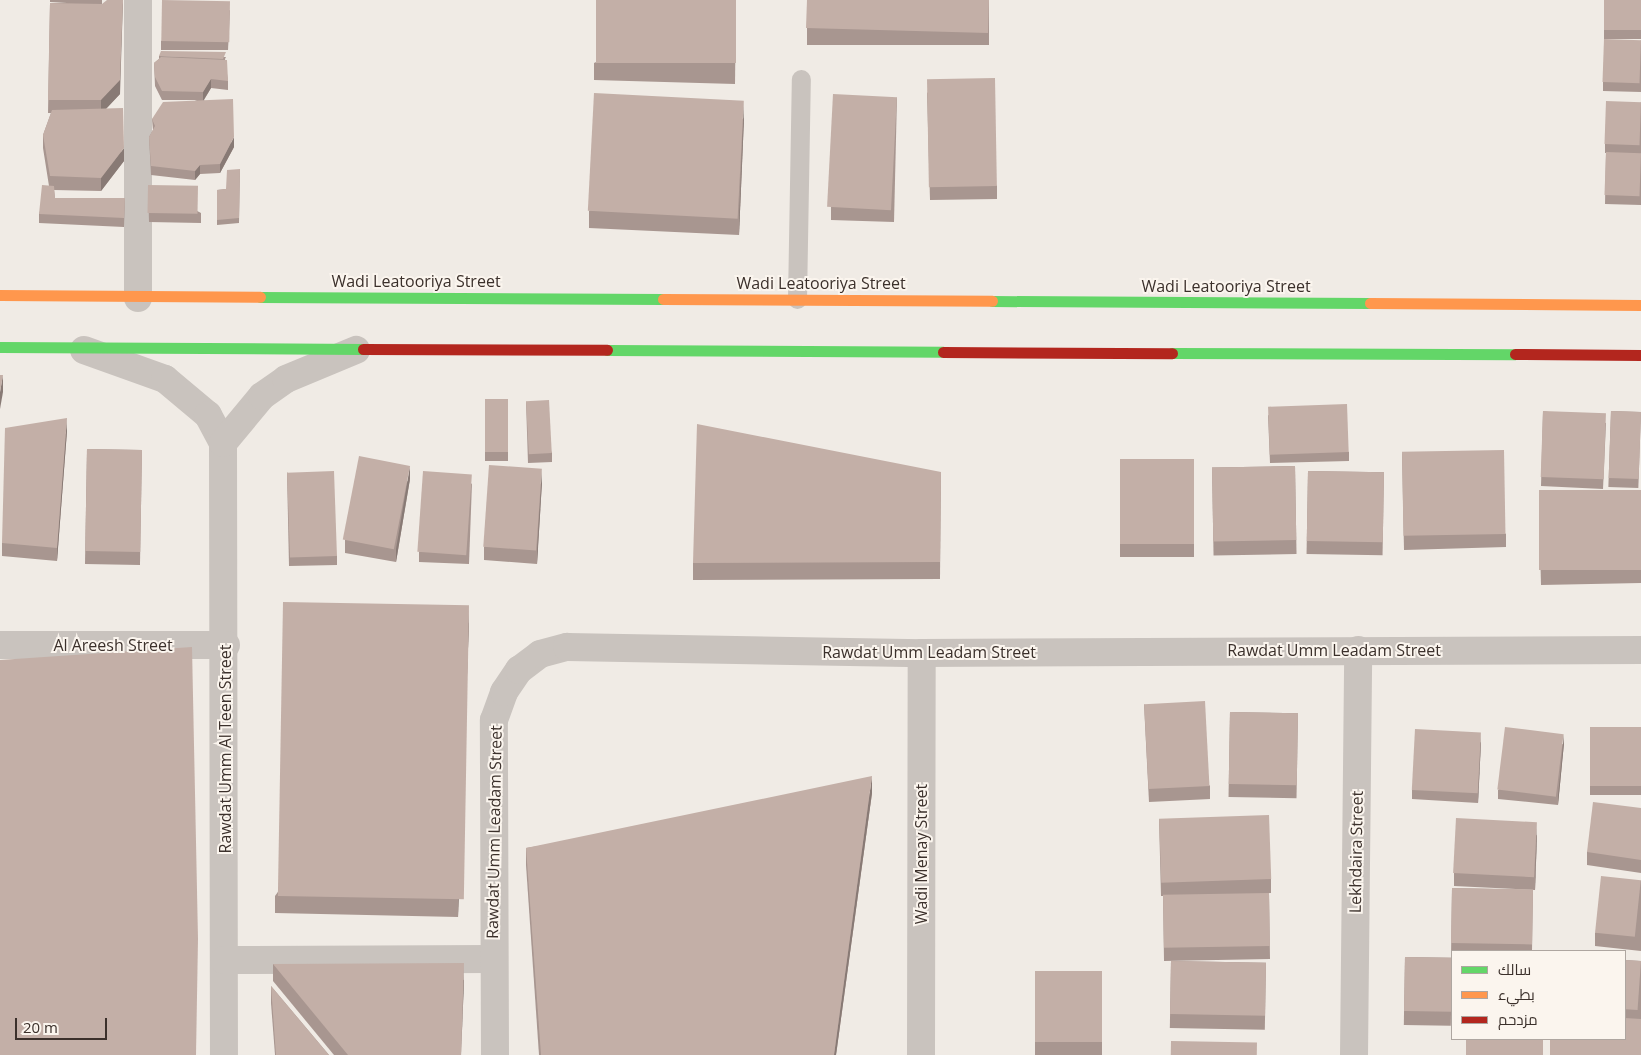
<!DOCTYPE html>
<html>
<head>
<meta charset="utf-8">
<style>
	body { margin:0 }
	#map { position:relative; width:1641px; height:1055px; overflow:hidden; background:#f0ebe5; font-family:"Open Sans",Cairo,sans-serif }
	div>[style] { position:absolute }
	[style*='--x'] { left:calc(var(--x)*1px); top:calc(var(--y)*1px); width:calc(var(--w)*1px); rotate:calc(var(--a)*1deg) }
	.lane>* { height:19px; margin:-9.5px; padding:0 9.5px; transform-origin:9.5px; border-radius:9.5px; background:#c9c3be }
	.street>* { height:28px; margin:-14px; padding:0 14px; transform-origin:14px; border-radius:14px; background:#c9c3be }
	.fast>* { height:11px; margin:-5.5px; padding:0 5.5px; transform-origin:5.5px; border-radius:5.5px; background:#63d668 }
	.slow>* { height:11px; margin:-5.5px; padding:0 5.5px; transform-origin:5.5px; border-radius:5.5px; background:#ff974d }
	.jam>* { height:11px; margin:-5.5px; padding:0 5.5px; transform-origin:5.5px; border-radius:5.5px; background:#b3261e }
	.wall>* { inset:0; background:#a89690; transform-origin:0 0 }
	.shaded-wall>* { inset:0; background:#887a75 }
	.building>* { inset:0; background:#c3afa7; transform-origin:0 0 }
	span { translate:-50% -50%; white-space:nowrap; text-align:center; line-height:1.15; -webkit-text-stroke:4px #fbf5ee; paint-order:stroke }
	.street-label { font-size:16px; color:#3b302b }
	.legend { position:absolute; left:1451px; top:950px; width:175px; height:90px; box-sizing:border-box; background:#fbf5ee; border:1px solid #aea6a0; margin:0; padding:6px 9px; list-style:none; font-size:15px; color:#3b302b }
	.legend li { display:flex; align-items:center; gap:10px; height:25px }
	.legend b { width:25px; border:1px solid #aea6a0 }
	.scale { position:absolute; left:15px; top:1018px; width:92px; height:22px; box-sizing:border-box; border:2px solid #3b302b; border-top:0; padding-left:6px; font-size:15px; line-height:18px; white-space:nowrap; color:#3b302b; -webkit-text-stroke:4px #fbf5ee; paint-order:stroke }
</style>
</head>
<body>
<div id="map">
	<div class="lane">
		<div style="--x:797;--y:299;--w:220;--a:-89"></div>
	</div>
	<div class="street">
		<div style="--x:138;--y:0;--w:298;--a:90"></div>
		<div style="--x:84;--y:350;--w:86;--a:19.7"></div>
		<div style="--x:165;--y:379;--w:56;--a:39.9"></div>
		<div style="--x:208;--y:415;--w:32;--a:62"></div>
		<div style="--x:223;--y:443;--w:612;--a:89.91"></div>
		<div style="--x:223;--y:443;--w:61;--a:-50.3"></div>
		<div style="--x:262;--y:396;--w:29;--a:-35"></div>
		<div style="--x:286;--y:379;--w:76;--a:-22.5"></div>
		<div style="--x:0;--y:645;--w:226;--a:0"></div>
		<div style="--x:224;--y:960;--w:268;--a:-0.2"></div>
		<div style="--x:495;--y:1055;--w:335;--a:-90.2"></div>
		<div style="--x:494;--y:720;--w:30;--a:-70"></div>
		<div style="--x:504;--y:692;--w:27;--a:-56"></div>
		<div style="--x:519;--y:670;--w:26;--a:-37"></div>
		<div style="--x:540;--y:654;--w:28;--a:-15"></div>
		<div style="--x:567;--y:647;--w:355;--a:1"></div>
		<div style="--x:922;--y:653;--w:719;--a:-0.24"></div>
		<div style="--x:921;--y:1055;--w:402;--a:-89.9"></div>
		<div style="--x:1354;--y:1055;--w:405;--a:-89.4"></div>
	</div>
	<div class="fast">
		<div style="--x:260;--y:297;--w:403;--a:0.3"></div>
		<div style="--x:992;--y:301;--w:378;--a:0.3"></div>
		<div style="--x:0;--y:347;--w:363;--a:0.3"></div>
		<div style="--x:607;--y:350;--w:336;--a:0.3"></div>
		<div style="--x:1172;--y:353;--w:343;--a:0.2"></div>
	</div>
	<div class="slow">
		<div style="--x:0;--y:295;--w:260;--a:0.4"></div>
		<div style="--x:663;--y:299;--w:329;--a:0.3"></div>
		<div style="--x:1370;--y:303;--w:271;--a:0.4"></div>
	</div>
	<div class="jam">
		<div style="--x:363;--y:349;--w:244;--a:0.2"></div>
		<div style="--x:943;--y:352;--w:229;--a:0.3"></div>
		<div style="--x:1515;--y:354;--w:126;--a:0.5"></div>
	</div>
	<div class="wall">
		<div style="clip-path:polygon(50px 0,102px 0,102px 4px,120px 94px,106px 109px,124px 161px,101px 191px,54px 190px,55px 198px,125px 198px,124px 227px,39px 223px,39px 214px,49px 186px,43px 148px,43px 135px,51px 113px,48px 113px,50px 3px,67px 3px,50px 2px)"></div>
		<div style="clip-path:polygon(736px 0,735px 84px,594px 80px,594px 63px)"></div>
		<div style="left:807px;top:0;width:182px;height:45px"></div>
		<div style="left:1604px;top:0;width:37px;height:39px"></div>
		<div style="clip-path:polygon(230px 10px,228px 50px,161px 50px,161px 41px)"></div>
		<div style="clip-path:polygon(1641px 40px,1641px 92px,1603px 91px,1603px 82px)"></div>
		<div style="clip-path:polygon(159px 56px,226px 57px,225px 59px,228px 81px,228px 90px,211px 88px,204px 100px,234px 147px,220px 173px,200px 174px,195px 180px,151px 175px,149px 137px,153px 130px,152px 119px,197px 100px,162px 100px,155px 86px,154px 63px,159px 59px)"></div>
		<div style="clip-path:polygon(927px 92px,997px 186px,997px 199px,930px 200px)"></div>
		<div style="clip-path:polygon(897px 97px,894px 222px,831px 220px,831px 207px)"></div>
		<div style="clip-path:polygon(1641px 102px,1641px 205px,1605px 204px,1606px 153px,1605px 153px,1605px 144px)"></div>
		<div style="clip-path:polygon(744px 118px,739px 235px,589px 228px,589px 211px)"></div>
		<div style="clip-path:polygon(240px 169px,239px 223px,217px 225px,217px 190px,226px 189px)"></div>
		<div style="clip-path:polygon(148px 185px,201px 213px,201px 223px,149px 222px)"></div>
		<div style="left:485px;top:399px;width:23px;height:62px"></div>
		<div style="clip-path:polygon(526px 401px,552px 453px,552px 462px,528px 463px)"></div>
		<div style="clip-path:polygon(1543px 411px,1606px 423px,1603px 489px,1541px 486px)"></div>
		<div style="left:1611px;top:411px;width:30px;height:76px;rotate:2deg"></div>
		<div style="clip-path:polygon(1268px 415px,1349px 452px,1349px 461px,1270px 463px)"></div>
		<div style="clip-path:polygon(67px 431px,57px 561px,2px 556px,2px 543px)"></div>
		<div style="left:87px;top:449px;width:55px;height:115px;rotate:1deg"></div>
		<div style="clip-path:polygon(1402px 453px,1506px 534px,1506px 547px,1404px 550px)"></div>
		<div style="left:1120px;top:459px;width:74px;height:98px"></div>
		<div style="left:1295px;top:466px;width:88px;height:83px;rotate:89deg"></div>
		<div style="left:1308px;top:471px;width:76px;height:83px;rotate:1deg"></div>
		<div style="clip-path:polygon(287px 472px,337px 556px,337px 565px,289px 566px)"></div>
		<div style="clip-path:polygon(941px 472px,940px 579px,693px 580px,693px 563px)"></div>
		<div style="clip-path:polygon(410px 479px,396px 562px,345px 553px,345px 540px)"></div>
		<div style="clip-path:polygon(542px 482px,537px 564px,484px 560px,484px 547px)"></div>
		<div style="clip-path:polygon(472px 483px,469px 564px,419px 562px,419px 552px)"></div>
		<div style="clip-path:polygon(1641px 490px,1641px 583px,1541px 585px,1539px 506px)"></div>
		<div style="clip-path:polygon(469px 622px,458px 917px,275px 913px,275px 896px)"></div>
		<div style="clip-path:polygon(1144px 704px,1210px 786px,1210px 799px,1149px 802px)"></div>
		<div style="left:1230px;top:712px;width:68px;height:85px;rotate:1deg"></div>
		<div style="left:1641px;top:727px;width:68px;height:51px;rotate:90deg"></div>
		<div style="clip-path:polygon(1481px 742px,1478px 803px,1412px 799px,1412px 790px)"></div>
		<div style="clip-path:polygon(1564px 743px,1558px 805px,1498px 799px,1498px 790px)"></div>
		<div style="clip-path:polygon(872px 793px,836px 1055px,539px 1055px,526px 865px,526px 848px)"></div>
		<div style="clip-path:polygon(1641px 808px,1641px 873px,1587px 865px,1587px 852px)"></div>
		<div style="clip-path:polygon(1159px 819px,1271px 879px,1271px 893px,1245px 894px,1269px 893px,1270px 959px,1164px 961px,1163px 896px,1161px 896px)"></div>
		<div style="clip-path:polygon(1537px 835px,1535px 890px,1454px 886px,1454px 873px)"></div>
		<div style="clip-path:polygon(1641px 880px,1641px 951px,1595px 946px,1595px 933px)"></div>
		<div style="clip-path:polygon(1452px 888px,1533px 890px,1532px 951px,1452px 951px,1452px 956px,1451px 956px)"></div>
		<div style="left:1405px;top:957px;width:47px;height:68px;rotate:1deg"></div>
		<div style="clip-path:polygon(1625px 960px,1641px 961px,1641px 1055px,1625px 1039px)"></div>
		<div style="left:1171px;top:961px;width:95px;height:67px;rotate:1deg"></div>
		<div style="clip-path:polygon(273px 964px,464px 980px,461px 1055px,334px 1055px,273px 981px)"></div>
		<div style="left:1035px;top:971px;width:67px;height:84px"></div>
		<div style="clip-path:polygon(271px 986px,329px 1055px,275px 1055px,271px 1003px)"></div>
	</div>
	<div class="shaded-wall">
		<div style="clip-path:polygon(123px 0,120px 94px,101px 114px,101px 100px)"></div>
		<div style="clip-path:polygon(211px 79px,211px 88px,203px 101px,203px 92px)"></div>
		<div style="clip-path:polygon(744px 101px,744px 118px,739px 235px,739px 218px)"></div>
		<div style="clip-path:polygon(234px 137px,234px 147px,220px 173px,220px 164px)"></div>
		<div style="clip-path:polygon(124px 148px,124px 161px,101px 191px,101px 178px)"></div>
		<div style="clip-path:polygon(200px 165px,200px 174px,195px 180px,195px 171px)"></div>
		<div style="clip-path:polygon(3px 375px,3px 392px,0 409px,0 392px)"></div>
		<div style="clip-path:polygon(67px 418px,67px 431px,57px 561px,57px 548px)"></div>
		<div style="clip-path:polygon(410px 466px,410px 479px,396px 562px,396px 549px)"></div>
		<div style="clip-path:polygon(542px 469px,542px 482px,537px 564px,537px 551px)"></div>
		<div style="clip-path:polygon(469px 605px,469px 622px,458px 917px,458px 901px)"></div>
		<div style="clip-path:polygon(1481px 733px,1481px 742px,1478px 803px,1478px 794px)"></div>
		<div style="clip-path:polygon(1564px 734px,1564px 743px,1558px 805px,1558px 796px)"></div>
		<div style="clip-path:polygon(872px 776px,872px 793px,836px 1055px,834px 1055px)"></div>
		<div style="clip-path:polygon(1537px 822px,1537px 835px,1535px 890px,1535px 877px)"></div>
		<div style="clip-path:polygon(464px 963px,464px 980px,461px 1055px)"></div>
	</div>
	<div class="building">
		<div style="clip-path:polygon(107px 0,123px 0,120px 80px,101px 100px,48px 100px,50px 3px,102px 4px)"></div>
		<div style="left:162px;top:0;width:68px;height:41px;rotate:1deg"></div>
		<div style="left:596px;top:0;width:140px;height:63px"></div>
		<div style="clip-path:polygon(807px 0,989px 0,988px 33px,806px 28px)"></div>
		<div style="left:1604px;top:0;width:37px;height:30px"></div>
		<div style="left:1604px;top:39px;width:37px;height:43px;rotate:2deg"></div>
		<div style="clip-path:polygon(161px 51px,226px 52px,223px 59px,159px 56px)"></div>
		<div style="clip-path:polygon(161px 57px,227px 60px,228px 81px,211px 79px,203px 92px,162px 91px,155px 77px,154px 63px)"></div>
		<div style="left:995px;top:78px;width:108px;height:68px;rotate:89deg"></div>
		<div style="left:594px;top:93px;width:150px;height:118px;rotate:3deg"></div>
		<div style="left:833px;top:94px;width:64px;height:113px;rotate:3deg"></div>
		<div style="clip-path:polygon(233px 99px,234px 137px,220px 164px,200px 165px,195px 171px,151px 166px,149px 137px,155px 126px,152px 119px,163px 102px)"></div>
		<div style="left:1606px;top:101px;width:35px;height:43px;rotate:2deg"></div>
		<div style="clip-path:polygon(123px 108px,124px 148px,101px 178px,50px 176px,43px 135px,52px 110px)"></div>
		<div style="left:1606px;top:152px;width:35px;height:43px;rotate:2deg"></div>
		<div style="clip-path:polygon(240px 169px,239px 218px,217px 220px,217px 190px,226px 189px,227px 170px)"></div>
		<div style="clip-path:polygon(42px 185px,54px 186px,55px 198px,125px 198px,124px 218px,39px 214px)"></div>
		<div style="left:148px;top:185px;width:50px;height:28px;rotate:1deg"></div>
		<div style="clip-path:polygon(0 375px,3px 375px,0 392px)"></div>
		<div style="left:485px;top:399px;width:23px;height:53px"></div>
		<div style="left:549px;top:400px;width:53px;height:23px;rotate:87deg"></div>
		<div style="left:1347px;top:404px;width:48px;height:79px;rotate:88deg"></div>
		<div style="left:1543px;top:411px;width:63px;height:66px;rotate:2deg"></div>
		<div style="left:1611px;top:411px;width:30px;height:67px;rotate:2deg"></div>
		<div style="clip-path:polygon(67px 418px,57px 548px,2px 543px,5px 428px)"></div>
		<div style="clip-path:polygon(697px 424px,941px 472px,940px 562px,693px 563px)"></div>
		<div style="left:87px;top:449px;width:55px;height:102px;rotate:1deg"></div>
		<div style="left:1504px;top:450px;width:84px;height:102px;rotate:89deg"></div>
		<div style="left:359px;top:456px;width:52px;height:85px;rotate:11deg"></div>
		<div style="left:1120px;top:459px;width:74px;height:85px"></div>
		<div style="left:489px;top:465px;width:53px;height:82px;rotate:4deg"></div>
		<div style="left:1295px;top:466px;width:74px;height:83px;rotate:89deg"></div>
		<div style="left:334px;top:471px;width:85px;height:47px;rotate:88deg"></div>
		<div style="left:423px;top:471px;width:49px;height:81px;rotate:4deg"></div>
		<div style="left:1308px;top:471px;width:76px;height:70px;rotate:1deg"></div>
		<div style="left:1641px;top:490px;width:80px;height:102px;rotate:90deg"></div>
		<div style="left:283px;top:602px;width:186px;height:294px;rotate:1deg"></div>
		<div style="clip-path:polygon(192px 647px,198px 939px,196px 1055px,0 1055px,0 660px)"></div>
		<div style="left:1205px;top:701px;width:85px;height:61px;rotate:87deg"></div>
		<div style="left:1230px;top:712px;width:68px;height:72px;rotate:1deg"></div>
		<div style="left:1505px;top:727px;width:59px;height:63px;rotate:7deg"></div>
		<div style="left:1641px;top:727px;width:59px;height:51px;rotate:90deg"></div>
		<div style="left:1415px;top:729px;width:66px;height:61px;rotate:3deg"></div>
		<div style="clip-path:polygon(872px 776px,834px 1055px,541px 1055px,526px 848px)"></div>
		<div style="clip-path:polygon(1593px 802px,1641px 808px,1641px 860px,1587px 852px)"></div>
		<div style="left:1269px;top:815px;width:64px;height:110px;rotate:88deg"></div>
		<div style="left:1456px;top:818px;width:81px;height:55px;rotate:3deg"></div>
		<div style="left:1601px;top:876px;width:40px;height:57px;rotate:6deg"></div>
		<div style="left:1452px;top:888px;width:81px;height:55px;rotate:1deg"></div>
		<div style="left:1269px;top:893px;width:53px;height:106px;rotate:89deg"></div>
		<div style="left:1405px;top:957px;width:47px;height:54px;rotate:1deg"></div>
		<div style="left:1625px;top:960px;width:16px;height:49px;rotate:4deg"></div>
		<div style="left:1171px;top:961px;width:95px;height:53px;rotate:1deg"></div>
		<div style="clip-path:polygon(464px 963px,461px 1055px,348px 1055px,273px 964px)"></div>
		<div style="left:1035px;top:971px;width:67px;height:71px"></div>
		<div style="clip-path:polygon(271px 986px,329px 1055px,276px 1055px)"></div>
		<div style="clip-path:polygon(1625px 1018px,1641px 1019px,1641px 1055px,1550px 1055px,1550px 1039px,1625px 1039px)"></div>
		<div style="left:1466px;top:1040px;width:77px;height:15px"></div>
		<div style="left:1171px;top:1041px;width:86px;height:14px;rotate:1deg"></div>
	</div>
	<div class="street-label">
		<span style="left:416px;top:281px">Wadi Leatooriya Street</span>
		<span style="left:821px;top:283px">Wadi Leatooriya Street</span>
		<span style="left:1226px;top:286px">Wadi Leatooriya Street</span>
		<span style="left:113px;top:645px">Al Areesh Street</span>
		<span style="left:1334px;top:650px">Rawdat Umm Leadam Street</span>
		<span style="left:929px;top:652px">Rawdat Umm Leadam Street</span>
		<span style="left:225px;top:749px;rotate:-90deg">Rawdat Umm Al Teen Street</span>
		<span style="left:494px;top:832px;rotate:-89deg">Rawdat Umm Leadam Street</span>
		<span style="left:1356px;top:852px;rotate:-89deg">Lekhdaira Street</span>
		<span style="left:921px;top:854px;rotate:-90deg">Wadi Menay Street</span>
	</div>
	<ul class="legend">
	<li><b style="height:6px;background:#63d668"></b>سالك</li>
	<li><b style="height:6px;background:#ff974d"></b>بطيء</li>
	<li><b style="height:6px;background:#b3261e"></b>مزدحم</li>
	</ul>
	<div class="scale">20 m</div>
</div>
</body>
</html>
